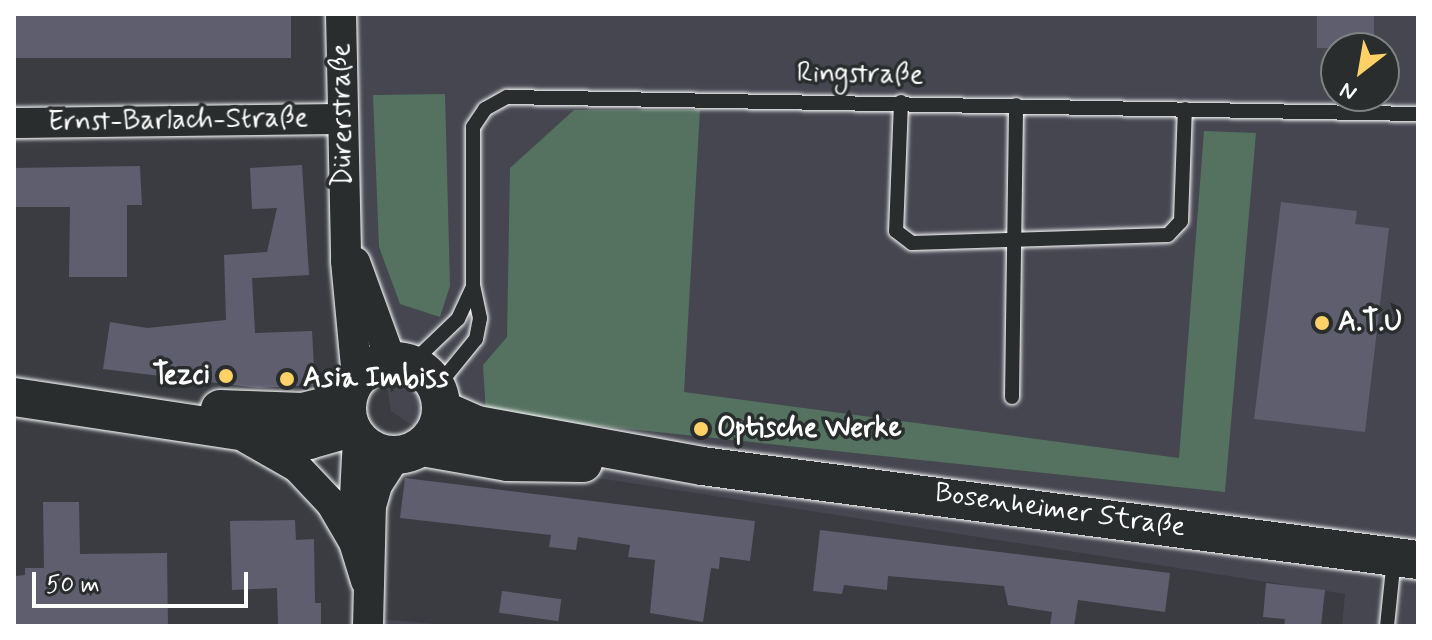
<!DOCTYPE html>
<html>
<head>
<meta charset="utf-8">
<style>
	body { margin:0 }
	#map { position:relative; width:1432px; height:640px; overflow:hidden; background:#3a3c42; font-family:Mynerve,sans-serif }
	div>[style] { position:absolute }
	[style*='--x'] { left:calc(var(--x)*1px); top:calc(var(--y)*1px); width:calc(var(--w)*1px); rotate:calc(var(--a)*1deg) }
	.built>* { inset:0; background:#454650 }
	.green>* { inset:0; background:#557160 }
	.building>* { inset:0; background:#5f5e6f; transform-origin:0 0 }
	.roads { filter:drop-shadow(0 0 2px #fff) drop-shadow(0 0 2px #fff) }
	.service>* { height:14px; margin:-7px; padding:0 7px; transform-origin:7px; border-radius:7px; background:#2a2d2e }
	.minor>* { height:30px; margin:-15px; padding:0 15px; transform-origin:15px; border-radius:15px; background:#2a2d2e }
	.tertiary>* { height:38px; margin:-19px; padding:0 19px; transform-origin:19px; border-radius:19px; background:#2a2d2e }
	.tertiary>.ring { margin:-19px; padding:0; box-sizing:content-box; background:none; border:38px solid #2a2d2e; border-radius:50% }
	.dots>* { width:22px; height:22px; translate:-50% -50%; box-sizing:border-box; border:4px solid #2a2d2e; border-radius:50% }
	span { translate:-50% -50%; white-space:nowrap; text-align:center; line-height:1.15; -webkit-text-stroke:7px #2a2d2e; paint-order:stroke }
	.street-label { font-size:28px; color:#fff }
	.poi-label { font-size:28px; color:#fff; font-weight:700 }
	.left { translate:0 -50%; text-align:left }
	.right { translate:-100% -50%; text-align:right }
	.frame { position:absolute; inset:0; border:16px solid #fff; pointer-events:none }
	.north { position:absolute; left:1320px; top:32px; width:80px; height:80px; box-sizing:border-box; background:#2a2d2e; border:2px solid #7f8182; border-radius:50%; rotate:211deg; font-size:22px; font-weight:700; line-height:32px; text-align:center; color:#fff }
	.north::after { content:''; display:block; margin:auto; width:28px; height:36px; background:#ffd166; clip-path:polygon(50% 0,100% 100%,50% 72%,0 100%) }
	.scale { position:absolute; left:32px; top:572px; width:216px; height:36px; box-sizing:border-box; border:4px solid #fff; border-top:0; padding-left:10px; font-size:24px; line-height:28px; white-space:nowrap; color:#fff; -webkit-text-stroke:6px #2a2d2e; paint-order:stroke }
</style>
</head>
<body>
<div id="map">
	<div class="built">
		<div style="clip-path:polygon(evenodd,341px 14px,1418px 14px,1418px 626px,1342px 626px,1345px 594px,457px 456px,391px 411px,365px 259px,347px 212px,341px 14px,1336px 48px,1384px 48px,1384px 96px,1336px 96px,1336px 48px)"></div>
		<div style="clip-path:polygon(368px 618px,458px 626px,368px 626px)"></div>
	</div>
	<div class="green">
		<div style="clip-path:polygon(445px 94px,450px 286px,440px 317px,400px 304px,379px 247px,373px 95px)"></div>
		<div style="clip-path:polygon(574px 110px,700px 110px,684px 392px,1179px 458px,1204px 131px,1256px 133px,1225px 492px,486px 414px,483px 365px,507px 337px,510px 168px)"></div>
	</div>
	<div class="building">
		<div style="left:1317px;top:14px;width:57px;height:34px"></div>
		<div style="left:16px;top:16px;width:275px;height:42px"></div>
		<div style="clip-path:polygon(302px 165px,309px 275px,252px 278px,255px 333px,312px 331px,315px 385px,258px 388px,103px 369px,110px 322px,147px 328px,226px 320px,224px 255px,267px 252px,277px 208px,252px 209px,250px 168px)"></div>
		<div style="clip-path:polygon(140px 166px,142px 205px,127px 205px,127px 277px,69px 277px,70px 207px,14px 207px,14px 168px)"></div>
		<div style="clip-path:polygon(1281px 202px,1357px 211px,1355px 224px,1389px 228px,1365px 432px,1254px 419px)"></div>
		<div style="clip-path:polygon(405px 478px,755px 521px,750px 561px,720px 557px,719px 569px,711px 568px,703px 622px,650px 613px,655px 560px,628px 557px,630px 545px,578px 537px,576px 550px,549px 547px,551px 535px,400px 518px)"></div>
		<div style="clip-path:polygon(43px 502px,79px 502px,80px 554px,167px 553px,168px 626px,14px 626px,14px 576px,25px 575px,25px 568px,44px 568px)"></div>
		<div style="clip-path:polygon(295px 520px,296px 540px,314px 539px,315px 603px,321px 603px,321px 626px,278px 626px,277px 588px,232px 590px,230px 521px)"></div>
		<div style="clip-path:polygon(820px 530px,1170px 573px,1165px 612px,1078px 600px,1074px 626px,1050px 626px,1052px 612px,1008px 605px,1004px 586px,888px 576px,887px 590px,844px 585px,842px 594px,813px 591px)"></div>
		<div style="clip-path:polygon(1266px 583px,1325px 590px,1321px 626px,1284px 626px,1285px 619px,1263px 617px)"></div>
		<div style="left:502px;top:591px;width:60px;height:22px;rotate:8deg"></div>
	</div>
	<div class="roads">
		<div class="service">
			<div style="--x:901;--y:102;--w:129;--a:92.2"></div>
			<div style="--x:896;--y:231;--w:20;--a:37"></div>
			<div style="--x:912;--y:243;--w:256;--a:-1.8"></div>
			<div style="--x:1168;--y:235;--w:19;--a:-47"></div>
			<div style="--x:1181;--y:221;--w:112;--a:-88"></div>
			<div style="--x:411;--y:364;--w:65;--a:-43.8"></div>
			<div style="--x:458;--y:319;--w:35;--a:-65"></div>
			<div style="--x:436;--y:388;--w:63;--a:-50.8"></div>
			<div style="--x:476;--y:339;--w:21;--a:-79"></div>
			<div style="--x:480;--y:318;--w:33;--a:-102"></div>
			<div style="--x:473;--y:286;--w:159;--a:-90"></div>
			<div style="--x:473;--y:127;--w:22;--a:-56"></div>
			<div style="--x:485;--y:109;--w:25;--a:-29"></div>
			<div style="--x:507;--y:97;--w:911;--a:1.07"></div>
			<div style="--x:1012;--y:397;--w:292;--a:-89.2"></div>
			<div style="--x:1387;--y:626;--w:68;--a:-84.1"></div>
		</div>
		<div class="minor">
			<div style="--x:341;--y:14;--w:247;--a:88.8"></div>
			<div style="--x:346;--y:261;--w:117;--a:84.6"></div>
			<div style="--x:14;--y:123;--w:329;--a:-0.7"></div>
			<div style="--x:355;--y:262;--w:105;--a:70"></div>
			<div style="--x:246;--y:438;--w:59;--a:29.6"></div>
			<div style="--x:297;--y:467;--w:50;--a:46.6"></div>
			<div style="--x:331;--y:503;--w:45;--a:59.5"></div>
			<div style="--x:354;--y:542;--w:41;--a:72.9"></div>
			<div style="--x:353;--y:534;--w:94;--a:-87"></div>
			<div style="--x:368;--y:626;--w:120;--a:-88.6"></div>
			<div style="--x:371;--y:506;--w:22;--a:-74"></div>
			<div style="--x:377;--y:485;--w:35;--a:-57"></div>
		</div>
		<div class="tertiary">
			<div class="ring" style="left:347px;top:361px;width:56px;height:56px"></div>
			<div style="--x:14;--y:397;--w:273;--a:8.6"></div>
			<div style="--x:284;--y:438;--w:25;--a:5"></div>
			<div style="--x:309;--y:440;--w:44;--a:-15.9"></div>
			<div style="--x:220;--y:409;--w:83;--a:2.1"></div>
			<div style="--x:303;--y:412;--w:44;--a:-14.3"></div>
			<div style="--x:441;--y:409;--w:39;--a:24"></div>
			<div style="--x:477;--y:425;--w:229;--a:10.3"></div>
			<div style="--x:702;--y:466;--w:722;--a:7.48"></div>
			<div style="--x:422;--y:447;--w:87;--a:9.9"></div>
			<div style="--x:508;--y:462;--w:75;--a:0.8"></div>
		</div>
	</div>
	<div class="dots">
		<div style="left:1322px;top:323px;background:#ffd166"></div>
		<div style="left:226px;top:376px;background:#ffd166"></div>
		<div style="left:287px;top:379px;background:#ffd166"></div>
		<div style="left:701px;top:429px;background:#ffd166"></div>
	</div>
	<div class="street-label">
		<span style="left:860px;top:75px;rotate:1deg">Ringstraße</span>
		<span style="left:343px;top:115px;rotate:-91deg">Dürerstraße</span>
		<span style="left:178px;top:121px;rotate:-1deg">Ernst-Barlach-Straße</span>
		<span style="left:1060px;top:511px;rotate:8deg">Bosenheimer Straße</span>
	</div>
	<div class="poi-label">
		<span class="left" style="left:1338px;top:323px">A.T.U</span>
		<span class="right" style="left:210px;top:376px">Tezci</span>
		<span class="left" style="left:303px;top:379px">Asia Imbiss</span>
		<span class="left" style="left:717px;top:429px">Optische Werke</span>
	</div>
	<div class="frame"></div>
	<div class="north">N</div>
	<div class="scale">50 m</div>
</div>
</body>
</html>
